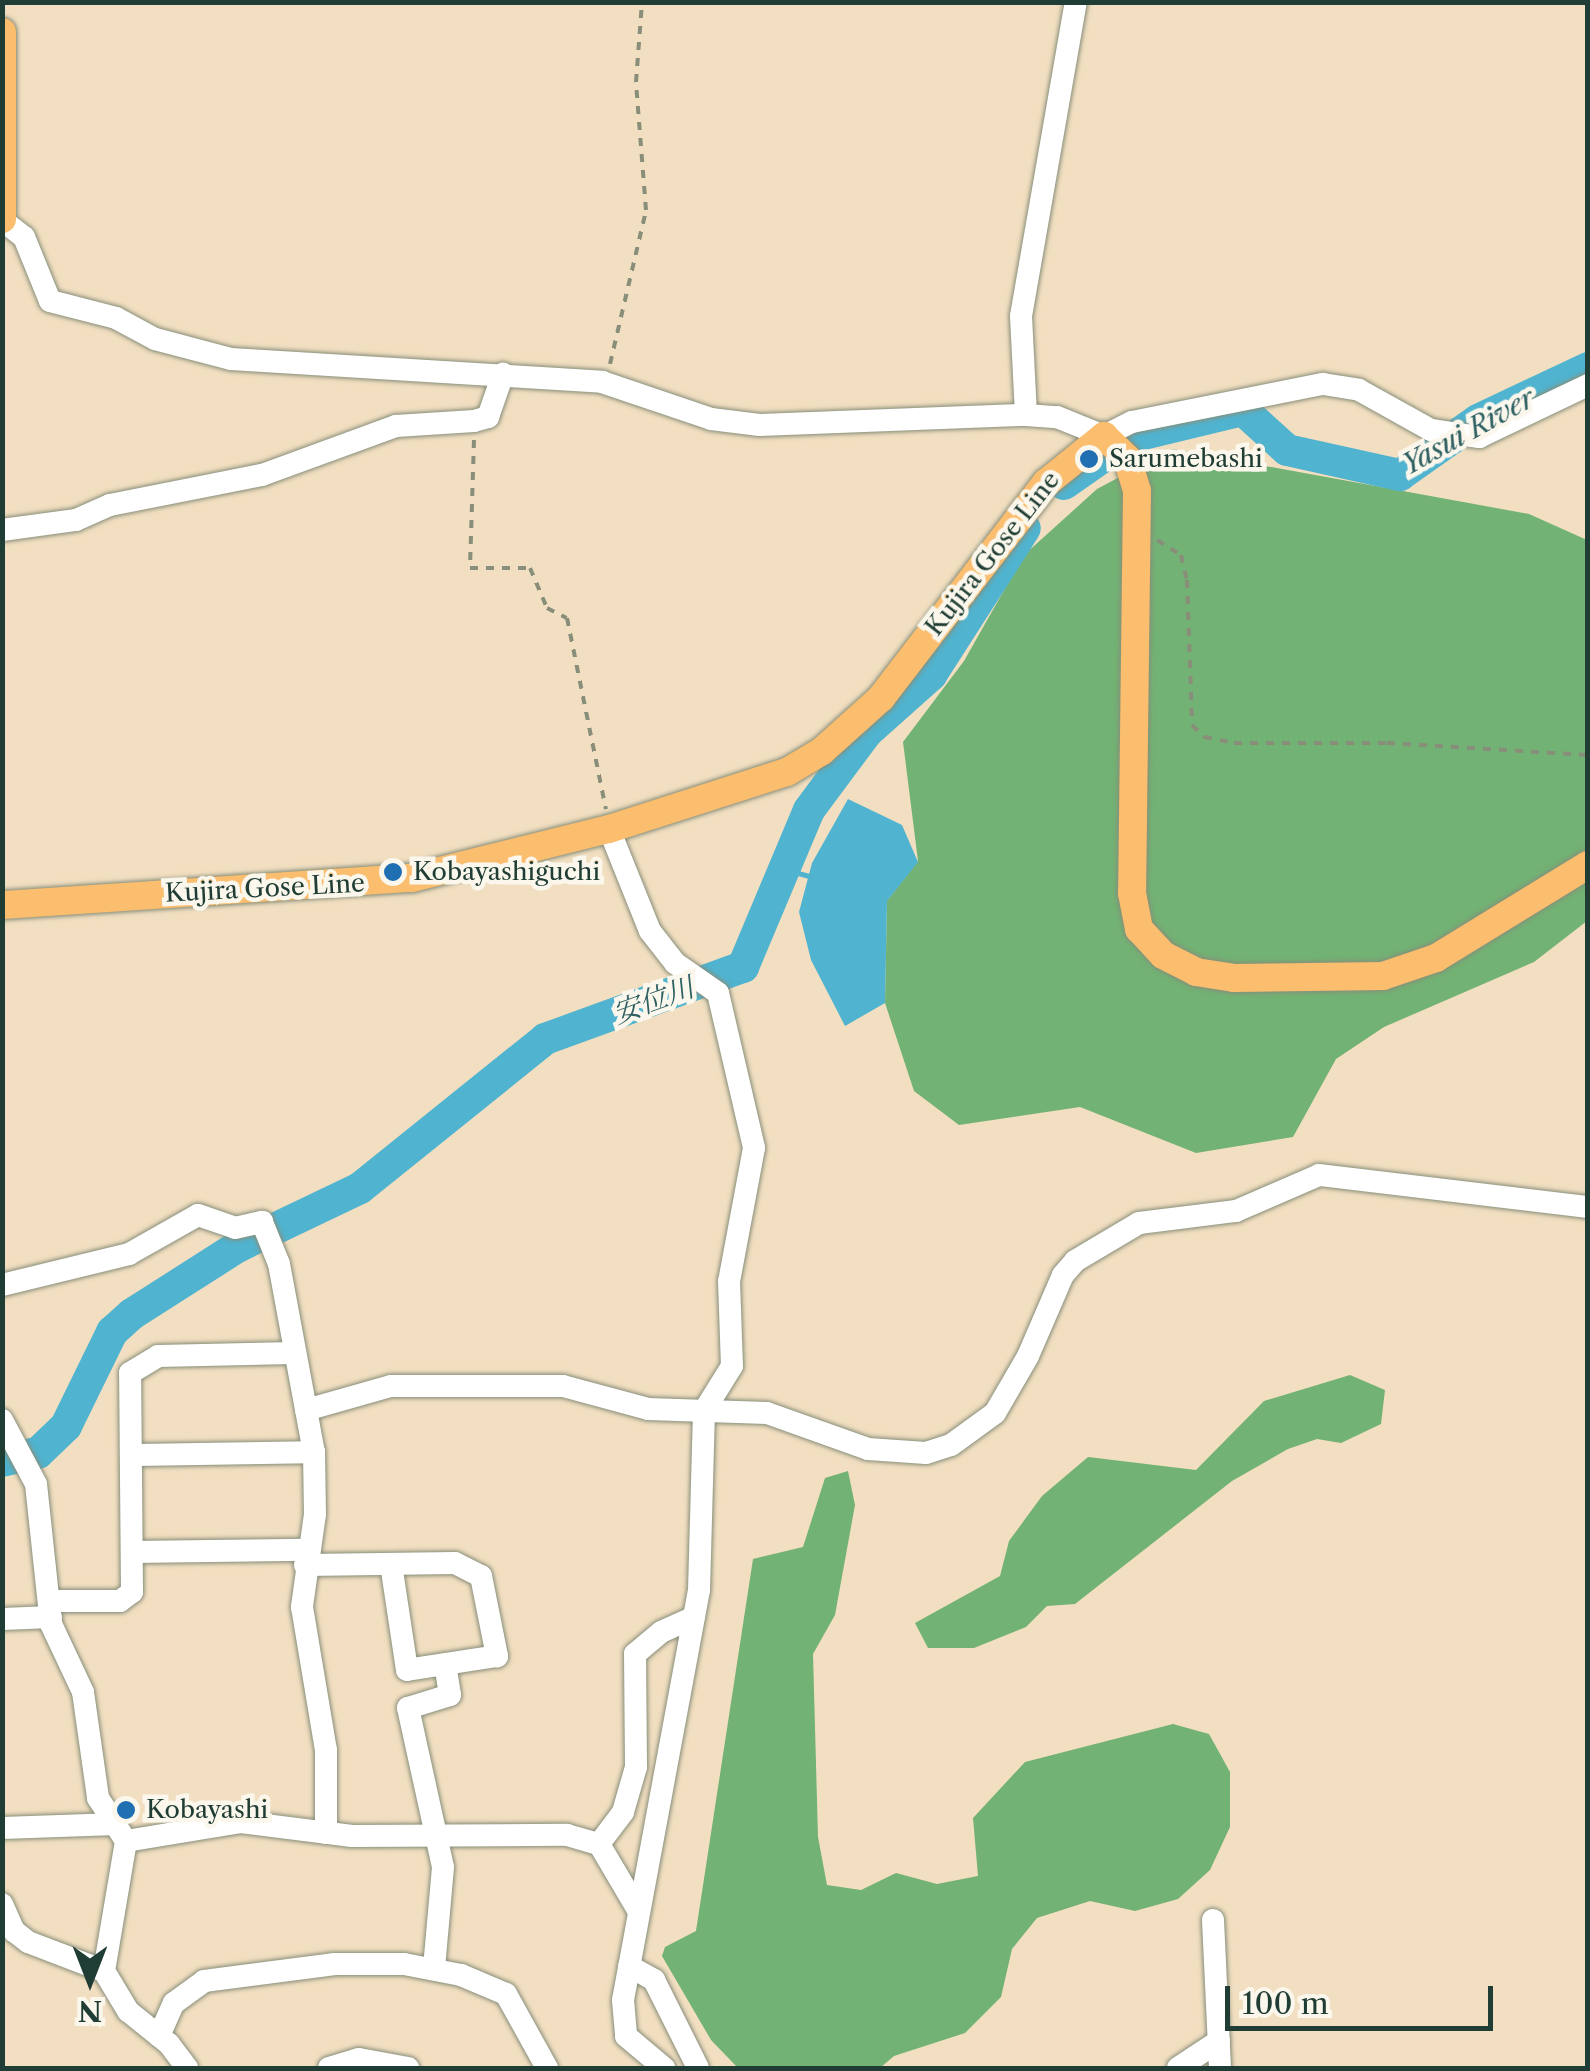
<!DOCTYPE html>
<html>
<head>
<meta charset="utf-8">
<style>
	body { margin:0 }
	#map { position:relative; width:1590px; height:2071px; overflow:hidden; background:#f2dfc1; font-family:"Libre Caslon Text","Noto Serif JP",serif }
	div>[style] { position:absolute }
	[style*='--x'] { left:calc(var(--x)*1px); top:calc(var(--y)*1px); width:calc(var(--w)*1px); rotate:calc(var(--a)*1deg) }
	.forest>* { inset:0; background:#72b274 }
	.water>* { inset:0; background:#50b3cf }
	.stream>* { height:5px; margin:-2.5px; padding:0 2.5px; transform-origin:2.5px; border-radius:2.5px; background:#50b3cf }
	.river>* { height:32px; margin:-16px; padding:0 16px; transform-origin:16px; border-radius:16px; background:#50b3cf }
	.path>* { height:4px; margin-top:-2px; transform-origin:0; background:repeating-linear-gradient(90deg,#888e7a 0 8px,transparent 0 16px) }
	.roads { filter:drop-shadow(0 0 2px #888e7a) drop-shadow(0 0 2px #888e7a) }
	.minor>* { height:22px; margin:-11px; padding:0 11px; transform-origin:11px; border-radius:11px; background:#fff }
	.major>* { height:28px; margin:-14px; padding:0 14px; transform-origin:14px; border-radius:14px; background:#fbbd6e }
	.dots>* { width:28px; height:28px; translate:-50% -50%; box-sizing:border-box; border:5px solid #fbf7ec; border-radius:50% }
	span { translate:-50% -50%; white-space:nowrap; text-align:center; line-height:1.15; -webkit-text-stroke:9px #fbf7ec; paint-order:stroke }
	.poi-label { font-size:25px; color:#1f3d34 }
	.left { translate:0 -50%; text-align:left }
	.street-label { font-size:25px; color:#1f3d34 }
	.water-label { font-size:28px; color:#2e6062; font-style:italic }
	.frame { position:absolute; inset:0; border:5px solid #1f3d34; pointer-events:none }
	.north { position:absolute; left:40px; top:1931px; width:100px; height:100px; -webkit-text-stroke:8px #fbf7ec; paint-order:stroke; rotate:180deg; font-size:28px; font-weight:700; line-height:40px; text-align:center; color:#1f3d34 }
	.north::after { content:''; display:block; margin:auto; width:35px; height:45px; background:#1f3d34; clip-path:polygon(50% 0,100% 100%,50% 72%,0 100%) }
	.scale { position:absolute; left:1225px; top:1986px; width:268px; height:45px; box-sizing:border-box; border:5px solid #1f3d34; border-top:0; padding-left:12px; font-size:30px; line-height:35px; white-space:nowrap; color:#1f3d34; -webkit-text-stroke:8px #fbf7ec; paint-order:stroke }
</style>
</head>
<body>
<div id="map">
	<div class="forest">
		<div style="clip-path:polygon(1172px 449px,1529px 514px,1587px 540px,1587px 921px,1534px 962px,1384px 1027px,1336px 1059px,1293px 1137px,1196px 1153px,1080px 1107px,959px 1125px,914px 1091px,885px 1003px,887px 901px,918px 861px,903px 742px,964px 661px,1024px 555px,1097px 489px)"></div>
		<div style="clip-path:polygon(1350px 1375px,1385px 1390px,1381px 1424px,1341px 1443px,1317px 1439px,1288px 1449px,1232px 1481px,1075px 1604px,1047px 1606px,1026px 1627px,974px 1648px,928px 1648px,915px 1623px,1000px 1576px,1009px 1541px,1042px 1496px,1088px 1457px,1196px 1470px,1264px 1401px)"></div>
		<div style="clip-path:polygon(848px 1471px,855px 1505px,835px 1615px,813px 1654px,818px 1837px,827px 1885px,861px 1890px,896px 1873px,937px 1884px,978px 1876px,973px 1818px,1025px 1762px,1173px 1724px,1209px 1734px,1230px 1772px,1230px 1827px,1210px 1870px,1178px 1899px,1135px 1911px,1090px 1901px,1037px 1918px,1012px 1949px,1001px 1997px,965px 2033px,894px 2056px,880px 2068px,738px 2068px,711px 2040px,662px 1956px,665px 1947px,696px 1931px,753px 1559px,803px 1547px,825px 1478px)"></div>
	</div>
	<div class="water">
		<div style="clip-path:polygon(848px 799px,902px 825px,918px 862px,887px 901px,885px 1003px,845px 1026px,811px 960px,799px 912px,812px 863px)"></div>
	</div>
	<div class="stream">
		<div style="--x:783;--y:869;--w:30;--a:15"></div>
	</div>
	<div class="river">
		<div style="--x:1064;--y:484;--w:82;--a:-35"></div>
		<div style="--x:1131;--y:437;--w:115;--a:-13.6"></div>
		<div style="--x:1243;--y:410;--w:59;--a:42.3"></div>
		<div style="--x:1287;--y:450;--w:116;--a:12.5"></div>
		<div style="--x:1400;--y:475;--w:95;--a:-35.2"></div>
		<div style="--x:1478;--y:420;--w:122;--a:-25.3"></div>
		<div style="--x:2;--y:1461;--w:37;--a:-13"></div>
		<div style="--x:38;--y:1453;--w:39;--a:-44"></div>
		<div style="--x:66;--y:1426;--w:105;--a:-63.9"></div>
		<div style="--x:112;--y:1332;--w:27;--a:-42"></div>
		<div style="--x:132;--y:1314;--w:125;--a:-32.5"></div>
		<div style="--x:237;--y:1247;--w:136;--a:-25.6"></div>
		<div style="--x:360;--y:1188;--w:238;--a:-38.8"></div>
		<div style="--x:545;--y:1039;--w:211;--a:-20"></div>
		<div style="--x:743;--y:967;--w:170;--a:-67.2"></div>
		<div style="--x:809;--y:810;--w:97;--a:-53.4"></div>
		<div style="--x:867;--y:732;--w:86;--a:-41.7"></div>
		<div style="--x:931;--y:675;--w:174;--a:-57.4"></div>
	</div>
	<div class="path">
		<div style="--x:610;--y:364;--w:158;--a:-76.8"></div>
		<div style="--x:646;--y:210;--w:128;--a:-94.5"></div>
		<div style="--x:636;--y:82;--w:80;--a:-85.7"></div>
		<div style="--x:474;--y:440;--w:128;--a:91.8"></div>
		<div style="--x:470;--y:568;--w:60;--a:0"></div>
		<div style="--x:530;--y:568;--w:43;--a:67"></div>
		<div style="--x:547;--y:608;--w:22;--a:27"></div>
		<div style="--x:567;--y:618;--w:195;--a:78.5"></div>
		<div style="--x:1157;--y:540;--w:28;--a:32"></div>
		<div style="--x:1181;--y:555;--w:26;--a:77"></div>
		<div style="--x:1187;--y:580;--w:145;--a:88"></div>
		<div style="--x:1192;--y:725;--w:17;--a:45"></div>
		<div style="--x:1204;--y:737;--w:31;--a:11"></div>
		<div style="--x:1234;--y:743;--w:153;--a:0"></div>
		<div style="--x:1387;--y:743;--w:201;--a:3.4"></div>
	</div>
	<div class="roads">
		<div class="minor">
			<div style="--x:2;--y:220;--w:28;--a:38"></div>
			<div style="--x:24;--y:237;--w:69;--a:67.9"></div>
			<div style="--x:50;--y:301;--w:68;--a:14.4"></div>
			<div style="--x:116;--y:318;--w:44;--a:28.3"></div>
			<div style="--x:155;--y:339;--w:79;--a:14.7"></div>
			<div style="--x:231;--y:359;--w:372;--a:3.5"></div>
			<div style="--x:602;--y:382;--w:115;--a:18.7"></div>
			<div style="--x:711;--y:419;--w:49;--a:7"></div>
			<div style="--x:760;--y:425;--w:266;--a:-2.2"></div>
			<div style="--x:1026;--y:415;--w:31;--a:4"></div>
			<div style="--x:1057;--y:417;--w:51;--a:22"></div>
			<div style="--x:1104;--y:436;--w:31;--a:-27"></div>
			<div style="--x:1132;--y:422;--w:195;--a:-11.3"></div>
			<div style="--x:1323;--y:384;--w:36;--a:9"></div>
			<div style="--x:1359;--y:390;--w:82;--a:29.1"></div>
			<div style="--x:1431;--y:430;--w:49;--a:8.3"></div>
			<div style="--x:1479;--y:437;--w:121;--a:-25.5"></div>
			<div style="--x:1026;--y:415;--w:99;--a:-92.9"></div>
			<div style="--x:1021;--y:316;--w:319;--a:-80.1"></div>
			<div style="--x:2;--y:530;--w:75;--a:-7.7"></div>
			<div style="--x:76;--y:520;--w:37;--a:-24"></div>
			<div style="--x:110;--y:505;--w:155;--a:-11.2"></div>
			<div style="--x:262;--y:475;--w:143;--a:-20.1"></div>
			<div style="--x:396;--y:426;--w:78;--a:-3.7"></div>
			<div style="--x:474;--y:421;--w:15;--a:-16"></div>
			<div style="--x:488;--y:417;--w:46;--a:-70.8"></div>
			<div style="--x:609;--y:829;--w:110;--a:68.1"></div>
			<div style="--x:650;--y:931;--w:41;--a:52"></div>
			<div style="--x:675;--y:963;--w:52;--a:34.9"></div>
			<div style="--x:718;--y:993;--w:159;--a:76.9"></div>
			<div style="--x:754;--y:1148;--w:135;--a:100.6"></div>
			<div style="--x:729;--y:1281;--w:85;--a:88"></div>
			<div style="--x:732;--y:1366;--w:53;--a:121.9"></div>
			<div style="--x:704;--y:1411;--w:179;--a:91.6"></div>
			<div style="--x:699;--y:1590;--w:417;--a:100.5"></div>
			<div style="--x:623;--y:2000;--w:36;--a:85"></div>
			<div style="--x:626;--y:2036;--w:50;--a:40.1"></div>
			<div style="--x:2;--y:1285;--w:131;--a:-13.7"></div>
			<div style="--x:129;--y:1254;--w:79;--a:-29.5"></div>
			<div style="--x:198;--y:1215;--w:39;--a:19"></div>
			<div style="--x:235;--y:1228;--w:28;--a:-13"></div>
			<div style="--x:262;--y:1222;--w:45;--a:68"></div>
			<div style="--x:279;--y:1264;--w:191;--a:79.5"></div>
			<div style="--x:314;--y:1452;--w:62;--a:89.1"></div>
			<div style="--x:315;--y:1514;--w:94;--a:98"></div>
			<div style="--x:302;--y:1607;--w:145;--a:80.5"></div>
			<div style="--x:326;--y:1750;--w:83;--a:90"></div>
			<div style="--x:306;--y:1410;--w:88;--a:-15.8"></div>
			<div style="--x:391;--y:1386;--w:172;--a:0"></div>
			<div style="--x:563;--y:1386;--w:88;--a:15.1"></div>
			<div style="--x:648;--y:1409;--w:119;--a:1.9"></div>
			<div style="--x:767;--y:1413;--w:107;--a:19.6"></div>
			<div style="--x:868;--y:1449;--w:58;--a:3.9"></div>
			<div style="--x:926;--y:1453;--w:26;--a:-18"></div>
			<div style="--x:951;--y:1445;--w:54;--a:-36"></div>
			<div style="--x:995;--y:1413;--w:66;--a:-59.9"></div>
			<div style="--x:1028;--y:1356;--w:88;--a:-66.6"></div>
			<div style="--x:1063;--y:1275;--w:18;--a:-49"></div>
			<div style="--x:1075;--y:1261;--w:74;--a:-30.7"></div>
			<div style="--x:1139;--y:1223;--w:98;--a:-7.1"></div>
			<div style="--x:1236;--y:1211;--w:90;--a:-23.4"></div>
			<div style="--x:1319;--y:1175;--w:271;--a:6.8"></div>
			<div style="--x:2;--y:1420;--w:72;--a:62"></div>
			<div style="--x:36;--y:1484;--w:141;--a:83.9"></div>
			<div style="--x:51;--y:1624;--w:75;--a:64.8"></div>
			<div style="--x:83;--y:1692;--w:107;--a:81.9"></div>
			<div style="--x:98;--y:1798;--w:51;--a:56.9"></div>
			<div style="--x:126;--y:1841;--w:132;--a:99.6"></div>
			<div style="--x:131;--y:1455;--w:183;--a:-0.9"></div>
			<div style="--x:132;--y:1552;--w:176;--a:-0.7"></div>
			<div style="--x:305;--y:1565;--w:150;--a:-0.8"></div>
			<div style="--x:455;--y:1563;--w:29;--a:27"></div>
			<div style="--x:481;--y:1576;--w:82;--a:78.7"></div>
			<div style="--x:497;--y:1656;--w:91;--a:171.2"></div>
			<div style="--x:407;--y:1670;--w:107;--a:-98.6"></div>
			<div style="--x:50;--y:1601;--w:70;--a:0"></div>
			<div style="--x:120;--y:1601;--w:15;--a:-37"></div>
			<div style="--x:132;--y:1592;--w:219;--a:-90.5"></div>
			<div style="--x:130;--y:1373;--w:33;--a:-31"></div>
			<div style="--x:158;--y:1356;--w:135;--a:-1.3"></div>
			<div style="--x:2;--y:1619;--w:49;--a:-2.3"></div>
			<div style="--x:2;--y:1828;--w:115;--a:-2"></div>
			<div style="--x:126;--y:1841;--w:117;--a:-9.4"></div>
			<div style="--x:241;--y:1822;--w:112;--a:7.2"></div>
			<div style="--x:352;--y:1836;--w:215;--a:-0.3"></div>
			<div style="--x:567;--y:1835;--w:33;--a:16"></div>
			<div style="--x:599;--y:1844;--w:77;--a:59.4"></div>
			<div style="--x:599;--y:1844;--w:40;--a:-53"></div>
			<div style="--x:623;--y:1812;--w:47;--a:-73.9"></div>
			<div style="--x:636;--y:1767;--w:113;--a:-90.5"></div>
			<div style="--x:635;--y:1654;--w:34;--a:-40"></div>
			<div style="--x:661;--y:1632;--w:36;--a:-24"></div>
			<div style="--x:2;--y:1904;--w:30;--a:66"></div>
			<div style="--x:14;--y:1931;--w:18;--a:38"></div>
			<div style="--x:28;--y:1942;--w:81;--a:20.9"></div>
			<div style="--x:104;--y:1971;--w:47;--a:59"></div>
			<div style="--x:128;--y:2011;--w:53;--a:38.8"></div>
			<div style="--x:169;--y:2044;--w:30;--a:53"></div>
			<div style="--x:1213;--y:1920;--w:148;--a:87.3"></div>
			<div style="--x:629;--y:1966;--w:29;--a:29"></div>
			<div style="--x:654;--y:1980;--w:98;--a:63.4"></div>
			<div style="--x:434;--y:1968;--w:101;--a:-84.9"></div>
			<div style="--x:443;--y:1867;--w:163;--a:-102.4"></div>
			<div style="--x:408;--y:1708;--w:44;--a:-17.2"></div>
			<div style="--x:450;--y:1695;--w:31;--a:-99"></div>
			<div style="--x:159;--y:2036;--w:36;--a:-66"></div>
			<div style="--x:174;--y:2003;--w:37;--a:-36"></div>
			<div style="--x:204;--y:1981;--w:132;--a:-7.4"></div>
			<div style="--x:335;--y:1964;--w:69;--a:0"></div>
			<div style="--x:404;--y:1964;--w:58;--a:10.9"></div>
			<div style="--x:461;--y:1975;--w:49;--a:22.9"></div>
			<div style="--x:506;--y:1994;--w:85;--a:61"></div>
			<div style="--x:329;--y:2068;--w:31;--a:-17"></div>
			<div style="--x:359;--y:2059;--w:50;--a:10.4"></div>
			<div style="--x:1178;--y:2068;--w:49;--a:-33.4"></div>
		</div>
		<div class="major">
			<div style="--x:2;--y:32;--w:187;--a:90"></div>
			<div style="--x:2;--y:905;--w:411;--a:-3.8"></div>
			<div style="--x:412;--y:878;--w:203;--a:-14"></div>
			<div style="--x:609;--y:829;--w:187;--a:-17.8"></div>
			<div style="--x:787;--y:772;--w:41;--a:-31"></div>
			<div style="--x:822;--y:751;--w:79;--a:-41.9"></div>
			<div style="--x:881;--y:698;--w:271;--a:-52.5"></div>
			<div style="--x:1046;--y:483;--w:75;--a:-39"></div>
			<div style="--x:1104;--y:436;--w:32;--a:44"></div>
			<div style="--x:1127;--y:458;--w:34;--a:73"></div>
			<div style="--x:1137;--y:491;--w:402;--a:90.7"></div>
			<div style="--x:1132;--y:893;--w:37;--a:79"></div>
			<div style="--x:1139;--y:929;--w:35;--a:47"></div>
			<div style="--x:1163;--y:955;--w:37;--a:27"></div>
			<div style="--x:1196;--y:972;--w:38;--a:9"></div>
			<div style="--x:1234;--y:978;--w:149;--a:-0.8"></div>
			<div style="--x:1383;--y:976;--w:56;--a:-18.8"></div>
			<div style="--x:1436;--y:958;--w:178;--a:-31.5"></div>
		</div>
	</div>
	<div class="dots">
		<div style="left:1089px;top:459px;background:#1f6fb2"></div>
		<div style="left:393px;top:872px;background:#1f6fb2"></div>
		<div style="left:126px;top:1810px;background:#1f6fb2"></div>
	</div>
	<div class="poi-label">
		<span class="left" style="left:1109px;top:459px">Sarumebashi</span>
		<span class="left" style="left:413px;top:872px">Kobayashiguchi</span>
		<span class="left" style="left:146px;top:1810px">Kobayashi</span>
	</div>
	<div class="street-label">
		<span style="left:993px;top:554px;rotate:-52deg">Kujira Gose Line</span>
		<span style="left:265px;top:889px;rotate:-3deg">Kujira Gose Line</span>
	</div>
	<div class="water-label">
		<span style="left:1468px;top:431px;rotate:-29deg">Yasui River</span>
		<span style="left:653px;top:1000px;rotate:-20deg">安位川</span>
	</div>
	<div class="frame"></div>
	<div class="north">N</div>
	<div class="scale">100 m</div>
</div>
</body>
</html>
